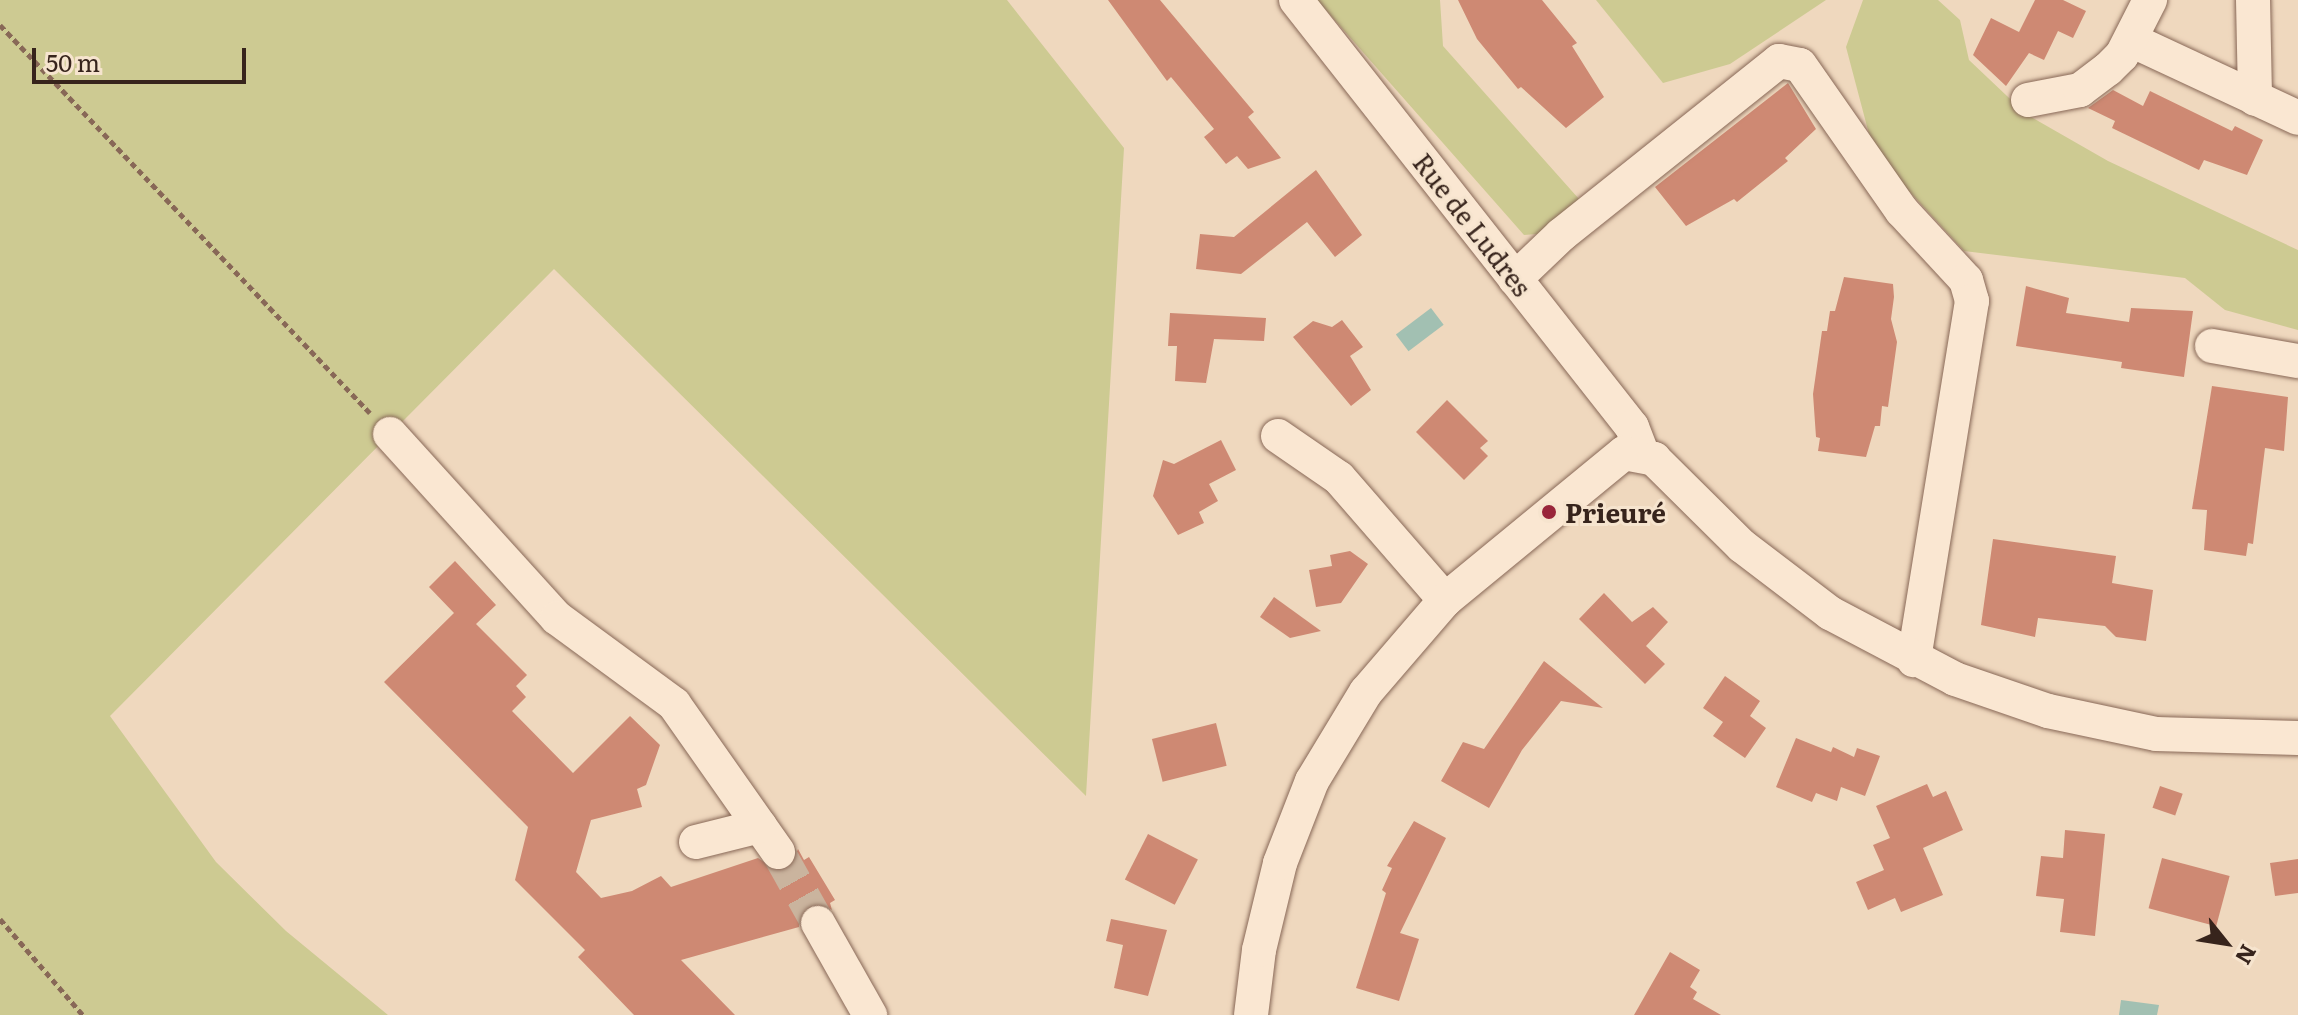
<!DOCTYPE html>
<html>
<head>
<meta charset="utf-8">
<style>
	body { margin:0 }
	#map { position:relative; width:2298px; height:1015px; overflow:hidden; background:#efd8be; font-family:Literata,serif }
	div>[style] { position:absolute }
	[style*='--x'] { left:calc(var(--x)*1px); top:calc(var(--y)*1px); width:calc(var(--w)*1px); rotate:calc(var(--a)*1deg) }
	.green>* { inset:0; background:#cdca92 }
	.water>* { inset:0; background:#a2c0b2; transform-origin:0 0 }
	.building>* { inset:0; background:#ce8973; transform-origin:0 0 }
	.minor-tunnel>* { height:34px; margin-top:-17px; transform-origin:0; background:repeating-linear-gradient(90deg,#cab49e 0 34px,transparent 0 51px) }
	.path>* { height:5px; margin-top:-2.5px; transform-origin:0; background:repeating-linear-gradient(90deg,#886857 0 6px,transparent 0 10px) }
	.roads { filter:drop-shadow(0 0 2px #886857) drop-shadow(0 0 2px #886857) }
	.minor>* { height:34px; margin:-17px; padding:0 17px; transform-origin:17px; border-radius:17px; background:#fae7d2 }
	.dots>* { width:22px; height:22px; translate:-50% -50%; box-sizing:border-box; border:4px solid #f6e4ce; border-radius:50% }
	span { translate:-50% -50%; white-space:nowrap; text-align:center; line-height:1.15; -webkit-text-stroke:6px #f6e4ce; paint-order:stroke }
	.street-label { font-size:26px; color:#37241c }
	.poi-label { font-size:26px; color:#37241c; font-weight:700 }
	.left { translate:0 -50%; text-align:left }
	.north { position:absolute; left:2186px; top:903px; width:80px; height:80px; -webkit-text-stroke:6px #f6e4ce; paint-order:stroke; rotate:120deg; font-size:22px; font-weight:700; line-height:32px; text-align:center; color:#37241c }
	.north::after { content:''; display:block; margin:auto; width:28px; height:36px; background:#37241c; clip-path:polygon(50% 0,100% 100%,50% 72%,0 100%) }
	.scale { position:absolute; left:32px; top:48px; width:214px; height:36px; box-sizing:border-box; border:4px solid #37241c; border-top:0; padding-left:10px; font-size:24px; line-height:28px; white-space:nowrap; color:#37241c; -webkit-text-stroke:6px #f6e4ce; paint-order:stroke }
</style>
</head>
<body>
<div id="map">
	<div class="green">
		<div style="clip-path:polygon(0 0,1007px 0,1124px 148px,1086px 796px,554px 269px,110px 716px,216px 862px,286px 931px,388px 1015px,0 1015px)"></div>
		<div style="clip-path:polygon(1317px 0,1440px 0,1443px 46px,1579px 199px,1549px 233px,1524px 235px)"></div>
		<div style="clip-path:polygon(1596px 0,1826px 0,1730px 64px,1663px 83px)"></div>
		<div style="clip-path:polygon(1863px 0,1938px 0,1960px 20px,1969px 60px,2026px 114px,2108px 161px,2298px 250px,2298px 330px,2225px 310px,2185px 278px,1964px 251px,1874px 153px,1846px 47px)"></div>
	</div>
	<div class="water">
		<div style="left:1431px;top:308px;width:21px;height:44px;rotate:53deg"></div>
		<div style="clip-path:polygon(2121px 1000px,2159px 1005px,2157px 1015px,2119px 1015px)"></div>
	</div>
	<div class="building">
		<div style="clip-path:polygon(1108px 0,1160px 0,1254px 112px,1248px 117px,1281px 158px,1248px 169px,1237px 156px,1226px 164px,1204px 137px,1214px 129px,1171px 77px,1167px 81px)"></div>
		<div style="clip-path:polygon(1458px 0,1542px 0,1577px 43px,1572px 46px,1604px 97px,1566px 128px,1521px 87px,1518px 89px,1477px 39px)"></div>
		<div style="clip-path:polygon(2035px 0,2063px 0,2086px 11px,2073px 38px,2058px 31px,2044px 60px,2029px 53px,2006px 86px,1973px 55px,1991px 18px,2019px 32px)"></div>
		<div style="clip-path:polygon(1788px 83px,1816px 129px,1785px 158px,1788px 161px,1737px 202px,1734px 199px,1686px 226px,1655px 187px)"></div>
		<div style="clip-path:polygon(2113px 90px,2143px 106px,2150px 91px,2232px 131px,2235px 126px,2263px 140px,2247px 175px,2204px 160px,2199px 170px,2112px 128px,2115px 121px,2088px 108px)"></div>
		<div style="clip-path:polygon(1316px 170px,1362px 235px,1335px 257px,1307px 222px,1241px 274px,1196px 269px,1200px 234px,1234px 237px)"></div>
		<div style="clip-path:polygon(1844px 277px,1893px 284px,1894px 297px,1891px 319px,1897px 342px,1888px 407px,1882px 406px,1880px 426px,1875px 426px,1866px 457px,1818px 451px,1820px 438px,1816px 437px,1813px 394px,1822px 331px,1827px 331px,1830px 311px,1835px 311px)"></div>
		<div style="clip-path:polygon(2026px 286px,2069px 298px,2066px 313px,2129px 322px,2131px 308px,2193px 311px,2184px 377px,2121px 368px,2122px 362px,2016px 346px)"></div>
		<div style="clip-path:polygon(1170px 313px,1266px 318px,1264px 341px,1214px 339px,1206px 383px,1175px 381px,1177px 346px,1168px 346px)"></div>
		<div style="clip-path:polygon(1342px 320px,1363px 347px,1350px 356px,1371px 390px,1351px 406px,1293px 337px,1313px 321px,1332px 327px)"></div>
		<div style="clip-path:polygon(2212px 386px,2288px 397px,2284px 451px,2265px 448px,2253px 544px,2248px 543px,2246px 556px,2204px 550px,2207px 510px,2192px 509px)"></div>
		<div style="clip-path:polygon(1447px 400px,1488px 441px,1480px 448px,1488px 456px,1464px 480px,1416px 432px)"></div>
		<div style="clip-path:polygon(1221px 440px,1236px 470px,1209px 484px,1218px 501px,1199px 512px,1204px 523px,1178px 535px,1153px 496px,1163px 460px,1174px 464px)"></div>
		<div style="clip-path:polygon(1993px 539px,2116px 556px,2112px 583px,2153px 590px,2146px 641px,2116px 637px,2105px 626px,2038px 618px,2035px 637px,1981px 625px)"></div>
		<div style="clip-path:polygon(1350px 551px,1368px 564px,1341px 603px,1316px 607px,1309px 570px,1332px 566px,1330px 555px)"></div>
		<div style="clip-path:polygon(455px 561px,496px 605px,476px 624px,527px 675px,516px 686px,526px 697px,512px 711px,573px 773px,630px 716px,660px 745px,646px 785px,637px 789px,642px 807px,591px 820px,576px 872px,601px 898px,632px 891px,661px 876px,671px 887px,758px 858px,779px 872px,790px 868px,798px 849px,804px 860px,809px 857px,835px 900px,830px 903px,832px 910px,819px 903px,809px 905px,800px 914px,799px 927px,681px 960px,735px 1015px,634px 1015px,578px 957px,585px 950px,515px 880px,528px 827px,384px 682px,454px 613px,429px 587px)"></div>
		<div style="clip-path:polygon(1604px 593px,1632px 622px,1653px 607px,1668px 622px,1646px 646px,1665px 664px,1645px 684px,1579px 619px)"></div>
		<div style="clip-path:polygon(1274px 597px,1321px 631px,1290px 638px,1260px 617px)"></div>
		<div style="clip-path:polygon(1544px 661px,1603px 708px,1561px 701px,1522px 750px,1489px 808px,1441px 781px,1463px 742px,1484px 749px)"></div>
		<div style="clip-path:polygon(1725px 676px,1760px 701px,1750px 716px,1766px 728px,1745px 758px,1713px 736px,1723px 722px,1703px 708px)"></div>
		<div style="left:1216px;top:723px;width:44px;height:66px;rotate:76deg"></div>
		<div style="clip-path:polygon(1796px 738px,1831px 752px,1833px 747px,1854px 757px,1857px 748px,1880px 756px,1865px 796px,1841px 787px,1837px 801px,1816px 793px,1812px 802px,1776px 787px)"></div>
		<div style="clip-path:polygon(1927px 784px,1933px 797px,1946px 791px,1963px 830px,1923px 848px,1943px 895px,1901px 912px,1895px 898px,1868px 910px,1856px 882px,1884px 870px,1873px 845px,1890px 838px,1876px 806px)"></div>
		<div style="left:2160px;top:786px;width:24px;height:23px;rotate:19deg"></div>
		<div style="clip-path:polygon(1414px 821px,1446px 838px,1400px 933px,1419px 939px,1399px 1001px,1356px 988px,1386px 893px,1382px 890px,1392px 868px,1387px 866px)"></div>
		<div style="clip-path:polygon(2065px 830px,2105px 834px,2095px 936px,2060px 932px,2064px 899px,2036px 896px,2041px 856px,2063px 858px)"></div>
		<div style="left:1148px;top:834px;width:56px;height:51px;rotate:27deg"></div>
		<div style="left:2162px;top:858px;width:70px;height:52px;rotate:15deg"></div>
		<div style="clip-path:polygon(2298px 859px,2298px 893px,2275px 896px,2270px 863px)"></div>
		<div style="clip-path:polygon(1111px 919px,1167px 930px,1148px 996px,1114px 988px,1123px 945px,1106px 941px)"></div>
		<div style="clip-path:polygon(1670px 952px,1700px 970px,1690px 987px,1697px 992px,1693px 999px,1721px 1015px,1634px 1015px)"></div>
	</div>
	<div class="minor-tunnel">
		<div style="--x:778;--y:852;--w:81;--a:60.6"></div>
	</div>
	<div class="path">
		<div style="--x:0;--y:25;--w:536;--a:46.36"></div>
		<div style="--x:0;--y:919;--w:127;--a:49.2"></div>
	</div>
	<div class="roads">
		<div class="minor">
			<div style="--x:1296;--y:0;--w:543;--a:51.8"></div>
			<div style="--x:1632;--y:427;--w:28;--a:69"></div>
			<div style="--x:2253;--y:0;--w:99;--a:88.8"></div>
			<div style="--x:2131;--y:40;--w:184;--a:25"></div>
			<div style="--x:2028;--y:100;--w:53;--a:-10.9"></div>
			<div style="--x:2080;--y:90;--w:35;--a:-37"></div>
			<div style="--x:2108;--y:69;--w:20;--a:-45"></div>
			<div style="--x:2122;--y:55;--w:62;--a:-63"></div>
			<div style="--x:1515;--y:279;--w:64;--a:-43.7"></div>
			<div style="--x:1561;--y:235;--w:279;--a:-38.6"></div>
			<div style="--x:1779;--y:61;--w:21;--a:11"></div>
			<div style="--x:1800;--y:65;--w:178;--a:55.1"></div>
			<div style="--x:1902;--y:211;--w:94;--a:47.2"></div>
			<div style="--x:1966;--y:280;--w:22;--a:74"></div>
			<div style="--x:1972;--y:301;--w:364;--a:99.2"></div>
			<div style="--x:2212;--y:346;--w:87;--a:9.9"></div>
			<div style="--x:390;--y:434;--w:248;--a:47.8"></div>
			<div style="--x:557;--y:618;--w:145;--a:36.3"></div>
			<div style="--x:674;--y:704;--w:181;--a:54.9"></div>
			<div style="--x:1278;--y:436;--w:74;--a:34.5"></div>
			<div style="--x:1339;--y:478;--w:162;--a:49"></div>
			<div style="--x:696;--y:842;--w:66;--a:-14"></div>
			<div style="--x:818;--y:923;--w:106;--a:60.5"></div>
			<div style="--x:1251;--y:1015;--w:65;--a:-83"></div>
			<div style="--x:1259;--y:950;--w:89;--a:-76.4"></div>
			<div style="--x:1280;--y:863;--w:88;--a:-68.7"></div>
			<div style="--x:1312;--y:781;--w:104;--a:-58.8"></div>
			<div style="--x:1366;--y:692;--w:121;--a:-49.3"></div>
			<div style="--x:1445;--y:600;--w:232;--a:-39.4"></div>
			<div style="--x:1624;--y:453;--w:31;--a:11"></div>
			<div style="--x:1654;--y:459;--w:124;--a:44.7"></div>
			<div style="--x:1742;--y:546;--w:111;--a:37.3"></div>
			<div style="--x:1830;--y:613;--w:141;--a:27.8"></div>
			<div style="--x:1955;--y:679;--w:98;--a:19"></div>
			<div style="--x:2048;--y:711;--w:110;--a:12"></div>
			<div style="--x:2156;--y:734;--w:142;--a:1.6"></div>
		</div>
	</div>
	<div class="dots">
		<div style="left:1549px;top:512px;background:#99253a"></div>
	</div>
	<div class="street-label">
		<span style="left:1473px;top:224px;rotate:52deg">Rue de Ludres</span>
	</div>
	<div class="poi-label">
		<span class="left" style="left:1565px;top:512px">Prieuré</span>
	</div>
	<div class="north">N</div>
	<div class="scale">50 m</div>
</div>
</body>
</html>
